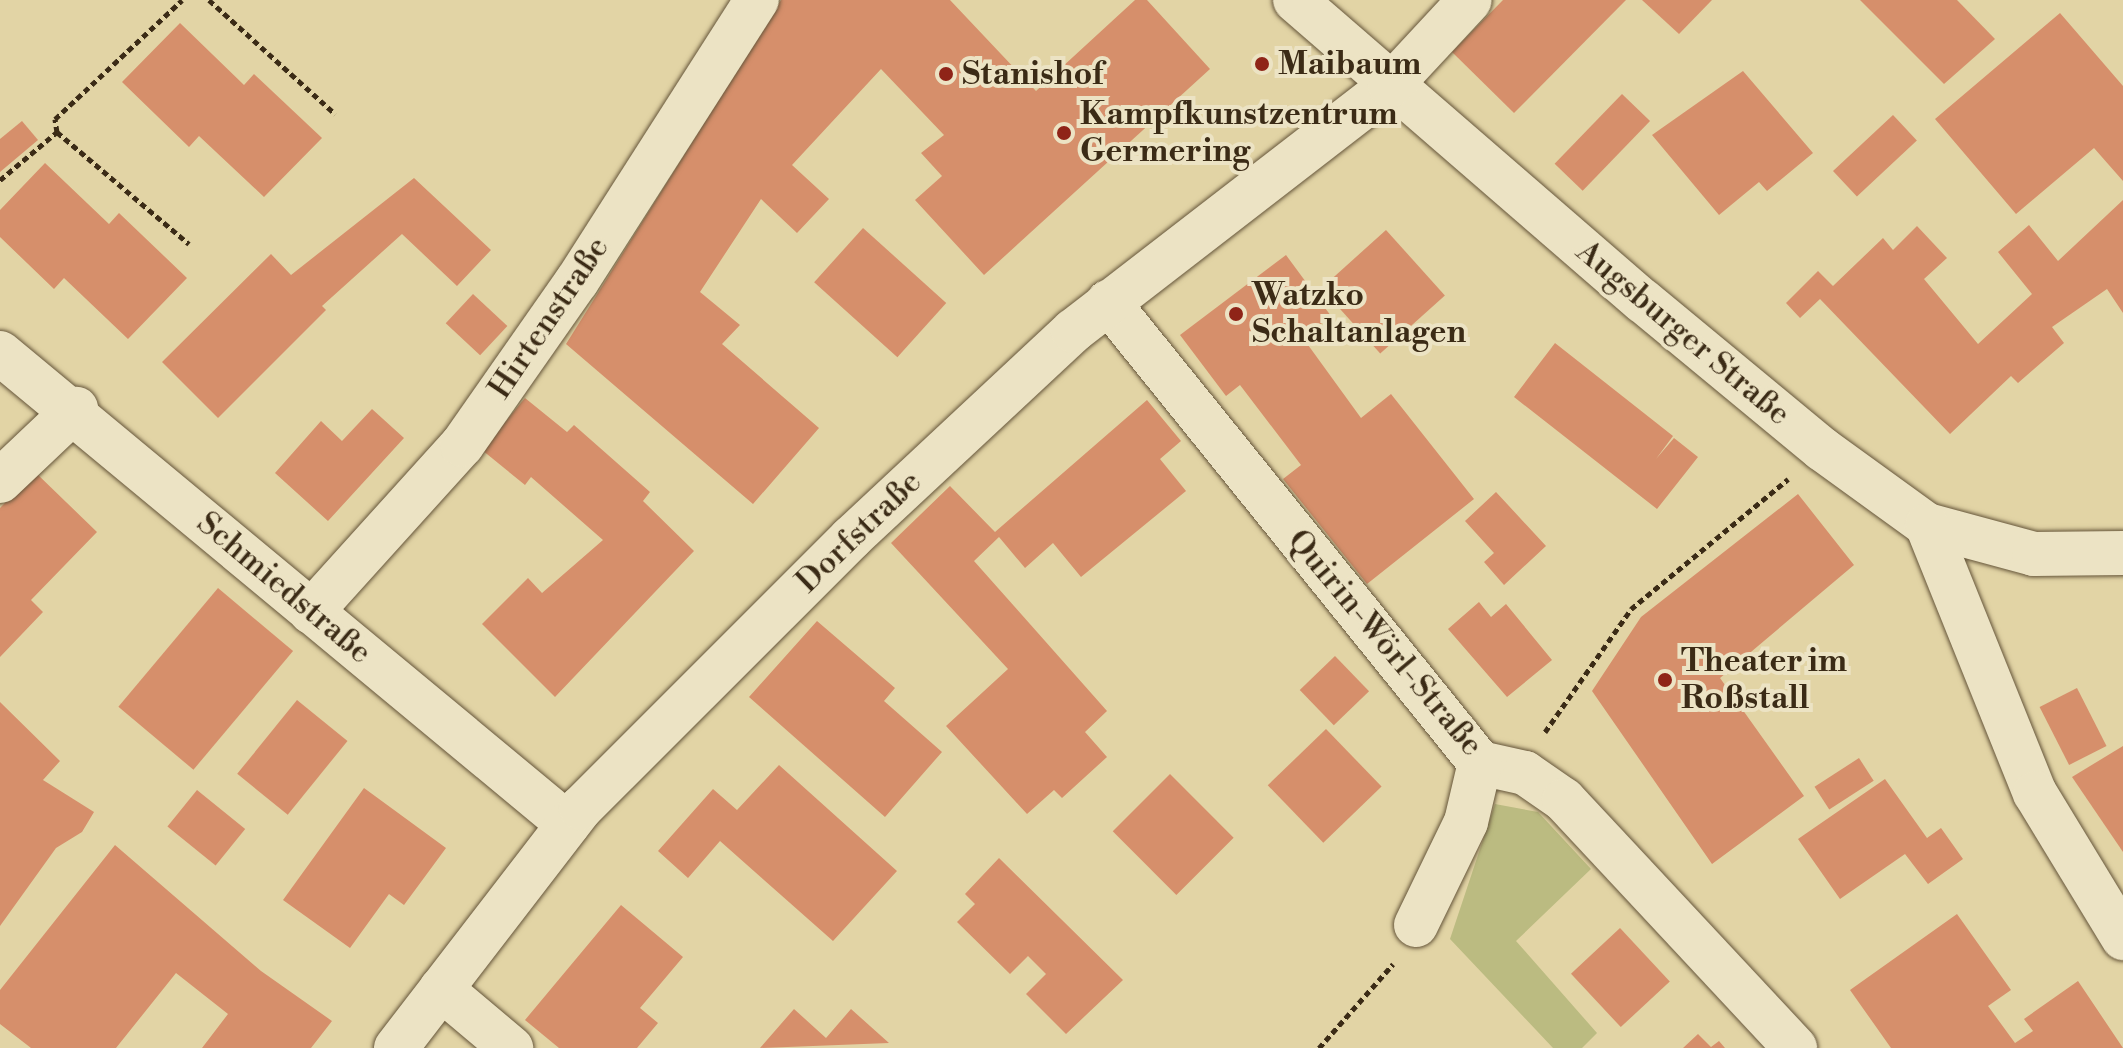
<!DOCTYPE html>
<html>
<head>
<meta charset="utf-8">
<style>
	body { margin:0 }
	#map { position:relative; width:2123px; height:1048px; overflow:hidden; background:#e2d4a5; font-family:"Libre Bodoni",serif }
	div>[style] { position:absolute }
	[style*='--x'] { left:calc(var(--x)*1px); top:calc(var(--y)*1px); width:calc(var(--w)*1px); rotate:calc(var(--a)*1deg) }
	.green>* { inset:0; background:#bbbb81 }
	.building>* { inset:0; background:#d68f6b; transform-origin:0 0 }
	.path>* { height:5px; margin-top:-2.5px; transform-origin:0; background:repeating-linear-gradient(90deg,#3b2b16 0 6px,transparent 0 10px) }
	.roads { filter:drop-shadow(0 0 2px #65553a) drop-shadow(0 0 2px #65553a) }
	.minor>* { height:44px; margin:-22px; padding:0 22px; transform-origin:22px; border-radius:22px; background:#ece3c4 }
	.dots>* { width:22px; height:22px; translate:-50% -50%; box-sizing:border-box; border:4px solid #ece3c4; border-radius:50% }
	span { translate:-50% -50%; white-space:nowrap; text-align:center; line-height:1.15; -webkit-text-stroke:8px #ece3c4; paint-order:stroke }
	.poi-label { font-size:32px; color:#3b2b16; font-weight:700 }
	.left { translate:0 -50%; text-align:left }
	.street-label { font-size:32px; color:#3b2b16 }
</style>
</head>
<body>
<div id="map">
	<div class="green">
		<div style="clip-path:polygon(1495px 804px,1538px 812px,1591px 869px,1516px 941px,1597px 1033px,1582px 1048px,1553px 1048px,1450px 939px)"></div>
	</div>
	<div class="building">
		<div style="clip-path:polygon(781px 0,950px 0,1036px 91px,1135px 0,1147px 0,1210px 69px,984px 275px,915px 200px,942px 176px,921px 153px,944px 135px,881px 69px,792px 165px,829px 199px,797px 233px,761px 199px,700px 292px,740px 325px,722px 344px,819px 428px,753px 504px,566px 344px)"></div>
		<div style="clip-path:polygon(1503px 0,1626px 0,1514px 113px,1452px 52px)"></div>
		<div style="clip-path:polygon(1642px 0,1712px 0,1679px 34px)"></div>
		<div style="clip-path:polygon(1860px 0,1957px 0,1995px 39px,1944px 84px)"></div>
		<div style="clip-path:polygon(2060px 13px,2123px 86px,2123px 181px,2094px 148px,2016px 214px,1935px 119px)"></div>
		<div style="clip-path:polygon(180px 23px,244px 85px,254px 74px,322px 138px,264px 197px,199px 136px,189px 147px,122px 82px)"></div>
		<div style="clip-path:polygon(1743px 71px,1813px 153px,1767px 191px,1759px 182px,1719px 215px,1652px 135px)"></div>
		<div style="left:1622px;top:94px;width:39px;height:97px;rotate:44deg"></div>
		<div style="left:1893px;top:115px;width:35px;height:82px;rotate:47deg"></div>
		<div style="clip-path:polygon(22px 121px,38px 140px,0 172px,0 139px)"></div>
		<div style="clip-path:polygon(45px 163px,109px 224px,119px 213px,187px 278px,128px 339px,64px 278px,54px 289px,0 237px,0 210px)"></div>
		<div style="clip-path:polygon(414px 178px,491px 250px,457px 286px,402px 234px,322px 306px,326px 310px,218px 418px,162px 362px,271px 254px,291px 275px)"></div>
		<div style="clip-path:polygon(2123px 200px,2123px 313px,2107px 289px,2052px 327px,2064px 343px,2018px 383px,2011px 376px,1950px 434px,1820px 299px,1800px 318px,1786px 303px,1818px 271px,1833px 286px,1883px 238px,1893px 250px,1917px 226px,1947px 258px,1924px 279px,1978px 344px,2032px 294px,1998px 252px,2029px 225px,2058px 261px)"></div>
		<div style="left:863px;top:228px;width:112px;height:73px;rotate:42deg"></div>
		<div style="left:1386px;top:230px;width:88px;height:87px;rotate:48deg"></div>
		<div style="clip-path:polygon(1286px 255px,1331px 316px,1303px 338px,1361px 418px,1391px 394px,1474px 499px,1367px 584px,1283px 479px,1301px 465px,1240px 385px,1226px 396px,1180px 335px)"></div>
		<div style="left:473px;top:294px;width:47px;height:40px;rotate:43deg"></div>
		<div style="clip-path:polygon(1555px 343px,1673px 436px,1656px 459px,1674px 438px,1698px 457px,1657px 509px,1514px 397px)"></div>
		<div style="clip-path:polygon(525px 398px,567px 432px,574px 425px,650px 492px,643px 501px,694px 551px,555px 697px,482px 624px,528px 578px,542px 593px,603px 540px,531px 477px,525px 485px,482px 450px)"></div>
		<div style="clip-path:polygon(1147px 400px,1181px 441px,1160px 459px,1186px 491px,1081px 577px,1053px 543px,1025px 568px,999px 537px,974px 561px,1107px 711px,1085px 732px,1107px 757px,1062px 798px,1054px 790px,1027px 814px,946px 726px,1008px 669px,891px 543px,950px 486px,995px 532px)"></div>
		<div style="clip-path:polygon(372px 409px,404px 438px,328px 521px,275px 473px,321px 421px,342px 441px)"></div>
		<div style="clip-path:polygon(35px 472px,97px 532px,31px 600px,43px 612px,0 657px,0 508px)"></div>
		<div style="clip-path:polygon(1496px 492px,1546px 546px,1504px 585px,1484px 562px,1494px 553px,1465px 521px)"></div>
		<div style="clip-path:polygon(1798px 494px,1854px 565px,1720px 678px,1804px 796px,1712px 864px,1592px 691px,1641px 617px)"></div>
		<div style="left:218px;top:588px;width:98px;height:155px;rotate:40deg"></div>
		<div style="clip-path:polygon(1479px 602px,1491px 617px,1506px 604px,1552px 660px,1507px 697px,1448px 629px)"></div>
		<div style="clip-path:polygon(817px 621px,895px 688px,884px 701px,942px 752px,885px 817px,749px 697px)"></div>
		<div style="left:1335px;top:656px;width:49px;height:49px;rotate:46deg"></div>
		<div style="left:2077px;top:688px;width:65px;height:42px;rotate:63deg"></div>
		<div style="left:297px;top:700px;width:65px;height:95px;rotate:39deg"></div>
		<div style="clip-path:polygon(0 702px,60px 761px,43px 780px,94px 812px,82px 832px,56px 848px,0 926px)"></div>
		<div style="left:1326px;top:729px;width:80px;height:81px;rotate:46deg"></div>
		<div style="clip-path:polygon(2123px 746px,2123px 852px,2072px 777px)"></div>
		<div style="left:1859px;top:758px;width:27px;height:53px;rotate:57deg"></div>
		<div style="clip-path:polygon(779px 765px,897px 871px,833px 941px,720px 841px,688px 878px,658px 851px,713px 789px,737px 810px)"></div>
		<div style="left:1170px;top:774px;width:90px;height:81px;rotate:45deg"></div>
		<div style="clip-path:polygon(1885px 779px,1927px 838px,1941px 828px,1963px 859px,1928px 884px,1905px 854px,1840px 899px,1798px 839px)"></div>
		<div style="clip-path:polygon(364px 788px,446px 848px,404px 905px,389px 894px,350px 948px,283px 900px)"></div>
		<div style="left:197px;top:790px;width:62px;height:47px;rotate:39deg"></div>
		<div style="clip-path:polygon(115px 845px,261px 971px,332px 1021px,311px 1048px,202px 1048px,228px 1014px,176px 973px,116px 1048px,31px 1048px,0 1024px,0 990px)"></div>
		<div style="clip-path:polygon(999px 858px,1123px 980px,1066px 1034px,1026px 994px,1046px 974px,1028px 956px,1010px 974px,957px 922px,975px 904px,965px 894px)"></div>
		<div style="clip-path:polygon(621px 905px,683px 957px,640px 1008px,658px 1023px,637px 1048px,559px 1048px,525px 1020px)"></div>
		<div style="clip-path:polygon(1957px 914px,2011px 990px,1988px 1006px,2015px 1043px,2033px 1031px,2024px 1019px,2078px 981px,2123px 1048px,1891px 1048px,1850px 990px)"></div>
		<div style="left:1620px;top:928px;width:73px;height:67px;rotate:47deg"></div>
		<div style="clip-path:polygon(794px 1009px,826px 1038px,851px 1009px,889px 1043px,760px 1048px)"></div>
		<div style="clip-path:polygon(1698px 1034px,1711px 1047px,1719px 1041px,1725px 1048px,1683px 1048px)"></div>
	</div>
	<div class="path">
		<div style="--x:209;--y:0;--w:170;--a:42.1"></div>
		<div style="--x:57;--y:132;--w:173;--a:40.3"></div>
		<div style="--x:0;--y:180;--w:75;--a:-40.1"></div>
		<div style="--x:57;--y:132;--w:13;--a:-99"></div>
		<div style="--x:55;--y:119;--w:174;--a:-43.1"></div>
		<div style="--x:1545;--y:732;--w:150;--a:-55"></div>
		<div style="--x:1631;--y:609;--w:204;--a:-39.6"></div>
		<div style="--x:1319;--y:1048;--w:112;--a:-48.6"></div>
	</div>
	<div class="roads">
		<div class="minor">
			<div style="--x:1295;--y:0;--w:460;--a:40.9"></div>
			<div style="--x:1643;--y:301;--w:232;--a:39.6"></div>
			<div style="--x:1822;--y:449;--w:130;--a:35.9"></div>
			<div style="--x:1927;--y:525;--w:111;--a:15.2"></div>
			<div style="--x:2034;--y:554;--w:89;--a:-0.6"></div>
			<div style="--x:1108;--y:302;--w:592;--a:51.1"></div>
			<div style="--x:1480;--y:763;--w:46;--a:12.5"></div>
			<div style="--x:1525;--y:773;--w:47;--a:34.7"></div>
			<div style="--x:1564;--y:800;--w:339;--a:47"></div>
			<div style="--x:0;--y:353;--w:738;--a:39.67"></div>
			<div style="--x:0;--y:481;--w:105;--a:-43.5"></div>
			<div style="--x:1927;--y:525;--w:289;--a:68.1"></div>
			<div style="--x:2035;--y:793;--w:170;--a:58.7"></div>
			<div style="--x:311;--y:612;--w:225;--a:-47.9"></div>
			<div style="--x:462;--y:445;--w:200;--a:-55"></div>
			<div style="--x:577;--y:281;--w:334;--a:-57.4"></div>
			<div style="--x:1416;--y:925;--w:114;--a:-64.1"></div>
			<div style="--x:1466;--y:822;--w:61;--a:-76.7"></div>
			<div style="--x:441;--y:989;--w:92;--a:40.1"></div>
			<div style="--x:396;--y:1048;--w:303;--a:-52.4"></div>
			<div style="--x:581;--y:808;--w:382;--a:-45"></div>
			<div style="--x:851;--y:538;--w:304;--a:-43"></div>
			<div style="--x:1073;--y:331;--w:401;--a:-37.7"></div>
			<div style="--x:1390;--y:86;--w:117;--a:-47.1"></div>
		</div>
	</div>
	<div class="dots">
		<div style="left:1262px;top:64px;background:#8f2418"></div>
		<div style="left:946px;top:74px;background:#8f2418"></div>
		<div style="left:1064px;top:133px;background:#8f2418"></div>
		<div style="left:1236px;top:314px;background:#8f2418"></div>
		<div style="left:1665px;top:680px;background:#8f2418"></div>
	</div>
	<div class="poi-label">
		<span class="left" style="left:1278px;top:64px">Maibaum</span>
		<span class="left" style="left:962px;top:74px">Stanishof</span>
		<span class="left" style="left:1080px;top:133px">Kampfkunstzentrum<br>Germering</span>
		<span class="left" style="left:1252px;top:314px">Watzko<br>Schaltanlagen</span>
		<span class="left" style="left:1681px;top:680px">Theater im<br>Roßstall</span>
	</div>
	<div class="street-label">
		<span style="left:549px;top:318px;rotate:-56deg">Hirtenstraße</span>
		<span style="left:1683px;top:333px;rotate:40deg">Augsburger Straße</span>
		<span style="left:859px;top:532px;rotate:-44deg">Dorfstraße</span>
		<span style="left:284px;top:588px;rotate:40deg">Schmiedstraße</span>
		<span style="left:1385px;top:643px;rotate:50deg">Quirin-Wörl-Straße</span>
	</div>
</div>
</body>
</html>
